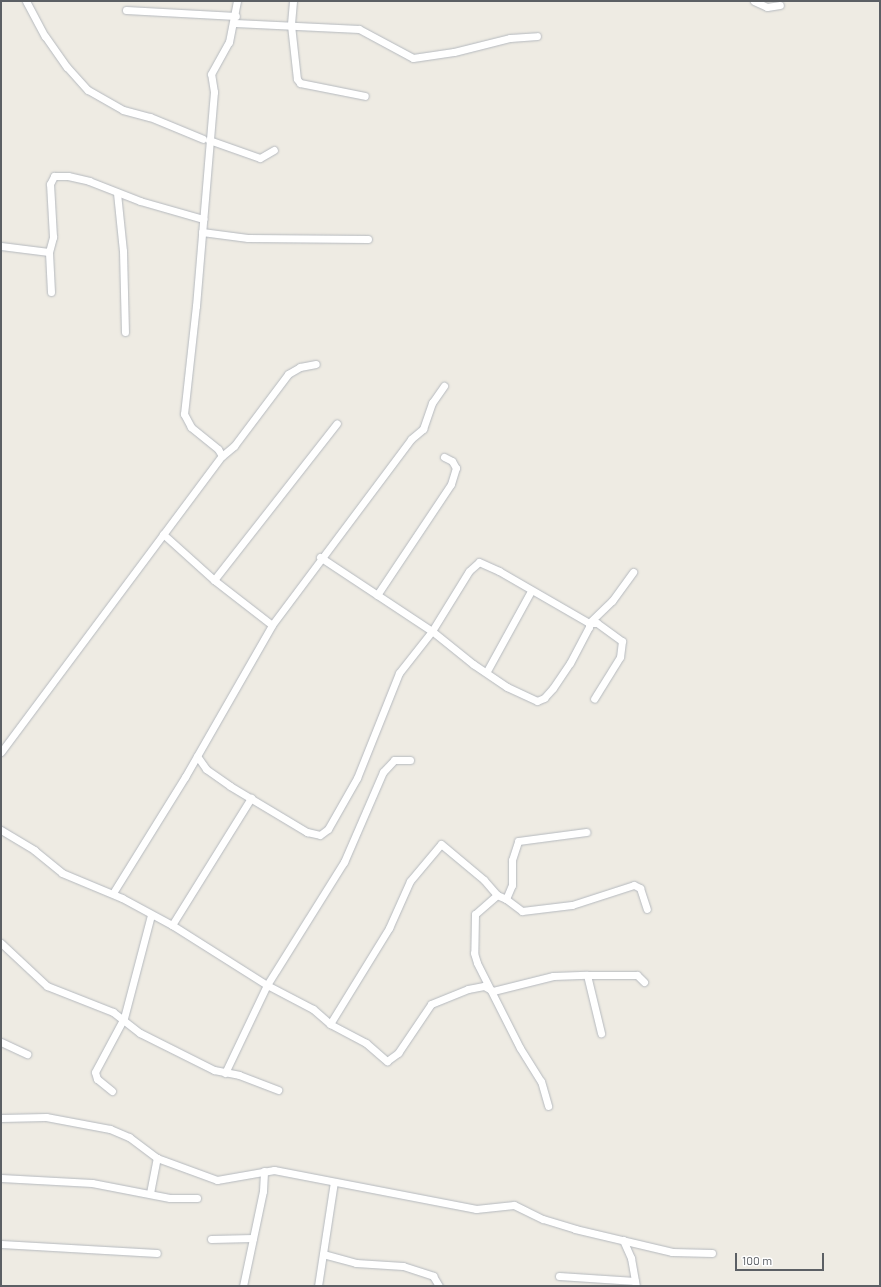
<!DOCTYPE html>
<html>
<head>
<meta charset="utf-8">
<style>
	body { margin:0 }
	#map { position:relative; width:881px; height:1287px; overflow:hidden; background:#eeebe3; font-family:Barlow,sans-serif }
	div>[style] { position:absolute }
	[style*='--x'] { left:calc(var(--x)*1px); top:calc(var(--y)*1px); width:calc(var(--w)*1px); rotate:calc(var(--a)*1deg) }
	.roads { filter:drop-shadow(0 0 1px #b5b9be) drop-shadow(0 0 1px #b5b9be) }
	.minor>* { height:7px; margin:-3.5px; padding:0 3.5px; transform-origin:3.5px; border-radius:3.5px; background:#fff }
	span { translate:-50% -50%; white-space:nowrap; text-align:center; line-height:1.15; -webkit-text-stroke:3.5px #fff; paint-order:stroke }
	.frame { position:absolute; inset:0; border:2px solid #5b5f64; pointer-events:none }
	.scale { position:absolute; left:735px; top:1253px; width:89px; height:18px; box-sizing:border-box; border:2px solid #5b5f64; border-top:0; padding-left:5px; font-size:12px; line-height:14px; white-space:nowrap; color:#5b5f64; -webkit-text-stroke:3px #fff; paint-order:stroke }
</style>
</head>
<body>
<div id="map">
	<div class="roads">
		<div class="minor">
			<div style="--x:26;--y:1;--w:40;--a:62"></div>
			<div style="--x:45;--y:36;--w:38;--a:55"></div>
			<div style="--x:67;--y:67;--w:31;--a:48"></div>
			<div style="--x:88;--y:90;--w:40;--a:29.7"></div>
			<div style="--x:123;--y:110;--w:28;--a:15"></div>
			<div style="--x:150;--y:117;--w:57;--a:22.5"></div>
			<div style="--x:293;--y:1;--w:24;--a:95"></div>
			<div style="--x:291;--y:25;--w:54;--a:83.7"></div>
			<div style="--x:297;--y:79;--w:5;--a:53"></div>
			<div style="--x:300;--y:83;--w:66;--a:11.3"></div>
			<div style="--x:754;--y:1;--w:14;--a:25"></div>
			<div style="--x:767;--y:7;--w:13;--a:-9"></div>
			<div style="--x:126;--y:10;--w:110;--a:3.1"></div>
			<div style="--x:235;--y:23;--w:124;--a:2.8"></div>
			<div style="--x:359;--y:29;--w:61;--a:28.2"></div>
			<div style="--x:413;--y:58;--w:41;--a:-8.3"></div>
			<div style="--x:454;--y:52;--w:58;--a:-14"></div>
			<div style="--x:510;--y:38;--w:27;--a:-4"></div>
			<div style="--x:209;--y:140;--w:54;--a:19.4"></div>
			<div style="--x:260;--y:158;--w:16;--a:-30"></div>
			<div style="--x:117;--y:193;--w:58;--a:84.1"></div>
			<div style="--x:123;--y:251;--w:81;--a:88.6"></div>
			<div style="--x:202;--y:232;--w:46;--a:7.4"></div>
			<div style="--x:248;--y:238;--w:120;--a:0.5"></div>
			<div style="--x:1;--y:246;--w:48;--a:7.1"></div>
			<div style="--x:51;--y:292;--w:40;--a:-92.9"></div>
			<div style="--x:49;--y:252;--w:16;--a:-75"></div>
			<div style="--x:53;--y:237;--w:53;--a:-93.2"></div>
			<div style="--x:50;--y:184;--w:9;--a:-63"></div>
			<div style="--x:54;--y:176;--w:14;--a:0"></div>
			<div style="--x:68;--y:176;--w:22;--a:13"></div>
			<div style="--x:89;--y:181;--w:55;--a:21.4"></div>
			<div style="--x:140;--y:201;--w:66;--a:15.9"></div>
			<div style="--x:222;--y:456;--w:16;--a:-40"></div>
			<div style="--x:234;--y:446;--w:90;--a:-53.1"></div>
			<div style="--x:288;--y:374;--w:14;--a:-30"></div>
			<div style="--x:300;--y:367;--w:16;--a:-11"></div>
			<div style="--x:163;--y:534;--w:69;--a:42"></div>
			<div style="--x:214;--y:580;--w:73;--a:37.8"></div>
			<div style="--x:320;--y:557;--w:134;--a:33.5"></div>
			<div style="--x:432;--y:631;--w:53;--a:38.8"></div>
			<div style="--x:473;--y:664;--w:41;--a:34.1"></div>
			<div style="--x:507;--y:687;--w:33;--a:25"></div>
			<div style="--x:537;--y:701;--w:8;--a:-23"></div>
			<div style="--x:544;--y:698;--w:13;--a:-48"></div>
			<div style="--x:553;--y:688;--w:30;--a:-56"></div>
			<div style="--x:570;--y:663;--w:41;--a:-62.2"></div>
			<div style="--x:589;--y:627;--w:4;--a:-90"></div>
			<div style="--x:589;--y:623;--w:32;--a:-44"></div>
			<div style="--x:612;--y:601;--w:36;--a:-54"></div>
			<div style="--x:214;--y:580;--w:199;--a:-51.9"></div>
			<div style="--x:377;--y:595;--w:133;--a:-56.3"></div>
			<div style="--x:451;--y:484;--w:17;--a:-73"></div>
			<div style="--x:456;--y:468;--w:8;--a:-120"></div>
			<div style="--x:452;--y:461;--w:9;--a:-153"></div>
			<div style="--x:487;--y:671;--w:91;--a:-61.2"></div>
			<div style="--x:1;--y:752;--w:369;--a:-53.3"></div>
			<div style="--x:222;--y:456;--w:8;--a:-120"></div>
			<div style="--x:218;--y:449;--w:35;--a:-141"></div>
			<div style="--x:191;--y:427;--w:15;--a:-118"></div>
			<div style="--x:184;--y:414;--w:109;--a:-83.7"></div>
			<div style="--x:196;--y:306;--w:215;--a:-85.2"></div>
			<div style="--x:214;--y:92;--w:18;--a:-99"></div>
			<div style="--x:211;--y:74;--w:37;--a:-61"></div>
			<div style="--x:229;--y:42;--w:42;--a:-79"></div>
			<div style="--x:197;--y:756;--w:16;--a:55"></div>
			<div style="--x:206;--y:769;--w:29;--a:35"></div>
			<div style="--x:230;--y:786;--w:90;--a:30.9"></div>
			<div style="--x:307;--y:832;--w:13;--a:13"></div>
			<div style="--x:320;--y:835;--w:10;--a:-37"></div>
			<div style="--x:328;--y:829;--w:59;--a:-60.4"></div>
			<div style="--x:357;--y:778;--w:113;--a:-68.2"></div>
			<div style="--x:399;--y:673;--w:53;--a:-51.8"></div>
			<div style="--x:432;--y:631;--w:70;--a:-58.3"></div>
			<div style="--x:469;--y:571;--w:13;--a:-42"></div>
			<div style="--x:479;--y:562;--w:22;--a:24"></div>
			<div style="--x:499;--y:571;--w:104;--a:30"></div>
			<div style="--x:589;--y:623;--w:8;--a:0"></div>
			<div style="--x:597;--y:623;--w:31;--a:36"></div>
			<div style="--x:622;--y:641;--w:16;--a:97"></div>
			<div style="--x:620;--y:657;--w:49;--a:121.8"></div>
			<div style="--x:1;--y:830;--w:39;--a:31"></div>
			<div style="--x:34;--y:850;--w:36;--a:39"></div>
			<div style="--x:62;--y:873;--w:65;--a:22.6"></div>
			<div style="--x:122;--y:898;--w:57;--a:28.4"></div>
			<div style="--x:172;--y:925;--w:112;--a:32.3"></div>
			<div style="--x:267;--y:985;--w:52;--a:27.6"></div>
			<div style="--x:313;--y:1009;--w:23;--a:41"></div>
			<div style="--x:330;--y:1024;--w:41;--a:27.8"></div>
			<div style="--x:366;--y:1043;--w:28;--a:41"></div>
			<div style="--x:387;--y:1061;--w:14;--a:-36"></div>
			<div style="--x:398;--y:1053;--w:59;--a:-56"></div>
			<div style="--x:431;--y:1004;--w:40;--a:-22"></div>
			<div style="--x:468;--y:989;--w:16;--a:-11"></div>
			<div style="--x:484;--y:986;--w:10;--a:29"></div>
			<div style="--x:493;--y:991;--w:62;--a:-14"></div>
			<div style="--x:553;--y:976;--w:34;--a:-2"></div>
			<div style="--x:587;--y:975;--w:60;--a:76.4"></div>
			<div style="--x:113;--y:893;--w:137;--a:-58.2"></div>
			<div style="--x:185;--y:777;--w:175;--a:-60.2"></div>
			<div style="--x:272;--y:625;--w:232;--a:-53.2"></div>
			<div style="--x:411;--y:439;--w:16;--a:-40"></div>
			<div style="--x:423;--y:429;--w:28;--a:-71"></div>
			<div style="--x:432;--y:403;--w:21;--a:-55"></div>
			<div style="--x:497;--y:895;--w:29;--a:139"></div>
			<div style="--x:475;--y:914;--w:39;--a:91"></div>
			<div style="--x:474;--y:953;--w:10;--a:73"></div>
			<div style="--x:477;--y:963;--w:95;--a:63.2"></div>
			<div style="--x:520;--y:1048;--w:39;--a:58"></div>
			<div style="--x:541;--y:1081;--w:26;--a:74"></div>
			<div style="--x:506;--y:899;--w:15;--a:-67"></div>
			<div style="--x:512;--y:885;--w:25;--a:-90"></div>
			<div style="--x:512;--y:860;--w:20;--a:-72"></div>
			<div style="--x:518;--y:841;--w:69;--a:-7.5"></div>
			<div style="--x:172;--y:925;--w:150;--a:-58.1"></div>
			<div style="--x:1;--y:943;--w:63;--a:43.1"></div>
			<div style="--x:47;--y:986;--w:71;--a:21.5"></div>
			<div style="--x:113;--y:1012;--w:34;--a:38"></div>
			<div style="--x:140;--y:1033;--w:83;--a:26.6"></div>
			<div style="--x:214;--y:1070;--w:25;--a:11"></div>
			<div style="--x:239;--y:1075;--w:42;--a:21"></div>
			<div style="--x:587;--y:975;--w:50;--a:0"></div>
			<div style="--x:637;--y:975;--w:10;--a:45"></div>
			<div style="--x:330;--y:1024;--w:113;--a:-58.4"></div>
			<div style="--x:389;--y:928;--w:51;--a:-65.9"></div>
			<div style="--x:410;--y:881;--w:48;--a:-50"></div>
			<div style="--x:441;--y:844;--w:56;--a:39.9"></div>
			<div style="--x:484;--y:880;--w:20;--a:49"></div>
			<div style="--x:497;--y:895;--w:10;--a:24"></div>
			<div style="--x:506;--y:899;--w:20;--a:37"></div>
			<div style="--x:522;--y:911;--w:50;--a:-6.8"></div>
			<div style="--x:572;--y:905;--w:65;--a:-17.9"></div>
			<div style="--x:634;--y:885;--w:7;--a:27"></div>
			<div style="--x:640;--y:888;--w:22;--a:72"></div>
			<div style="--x:1;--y:1042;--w:29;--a:25"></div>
			<div style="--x:225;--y:1073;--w:98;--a:-64.5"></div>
			<div style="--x:267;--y:985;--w:145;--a:-58"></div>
			<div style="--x:344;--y:862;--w:98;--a:-66.6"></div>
			<div style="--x:383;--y:772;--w:16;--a:-47"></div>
			<div style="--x:394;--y:760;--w:16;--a:0"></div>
			<div style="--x:112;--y:1091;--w:19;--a:-141"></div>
			<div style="--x:97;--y:1079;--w:7;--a:-106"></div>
			<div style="--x:95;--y:1072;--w:61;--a:-61.8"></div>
			<div style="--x:124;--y:1018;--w:106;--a:-75.3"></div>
			<div style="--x:1;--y:1118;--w:45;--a:-1.3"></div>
			<div style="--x:46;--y:1117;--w:65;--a:10.6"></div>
			<div style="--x:110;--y:1129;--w:21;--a:23"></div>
			<div style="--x:129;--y:1137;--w:35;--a:37"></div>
			<div style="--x:157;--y:1158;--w:64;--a:20.1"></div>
			<div style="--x:217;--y:1180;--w:58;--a:-10"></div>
			<div style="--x:274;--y:1170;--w:206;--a:10.9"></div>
			<div style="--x:476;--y:1209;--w:38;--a:-6"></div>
			<div style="--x:514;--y:1205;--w:32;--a:26"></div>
			<div style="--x:543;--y:1219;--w:34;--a:17"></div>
			<div style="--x:575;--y:1229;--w:100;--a:13.3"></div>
			<div style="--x:672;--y:1252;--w:40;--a:1.4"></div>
			<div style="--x:1;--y:1178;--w:91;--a:3.1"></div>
			<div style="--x:92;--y:1183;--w:79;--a:10.9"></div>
			<div style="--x:170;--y:1198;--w:27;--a:0"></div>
			<div style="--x:150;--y:1193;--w:36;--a:-79"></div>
			<div style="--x:211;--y:1239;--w:42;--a:-1.4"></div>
			<div style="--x:623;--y:1240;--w:20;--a:66"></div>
			<div style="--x:631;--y:1258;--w:28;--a:80"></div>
			<div style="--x:1;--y:1244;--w:156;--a:3.3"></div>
			<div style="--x:323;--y:1254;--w:34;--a:15"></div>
			<div style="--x:356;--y:1263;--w:47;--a:3.7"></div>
			<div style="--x:403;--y:1266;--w:32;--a:18"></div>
			<div style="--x:433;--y:1276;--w:12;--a:59"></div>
			<div style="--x:559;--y:1276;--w:76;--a:3.8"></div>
			<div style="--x:243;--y:1286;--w:97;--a:-78.1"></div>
			<div style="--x:263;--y:1191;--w:20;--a:-87"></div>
			<div style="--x:318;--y:1286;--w:105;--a:-81.3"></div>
		</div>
	</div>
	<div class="frame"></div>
	<div class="scale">100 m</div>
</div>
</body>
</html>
